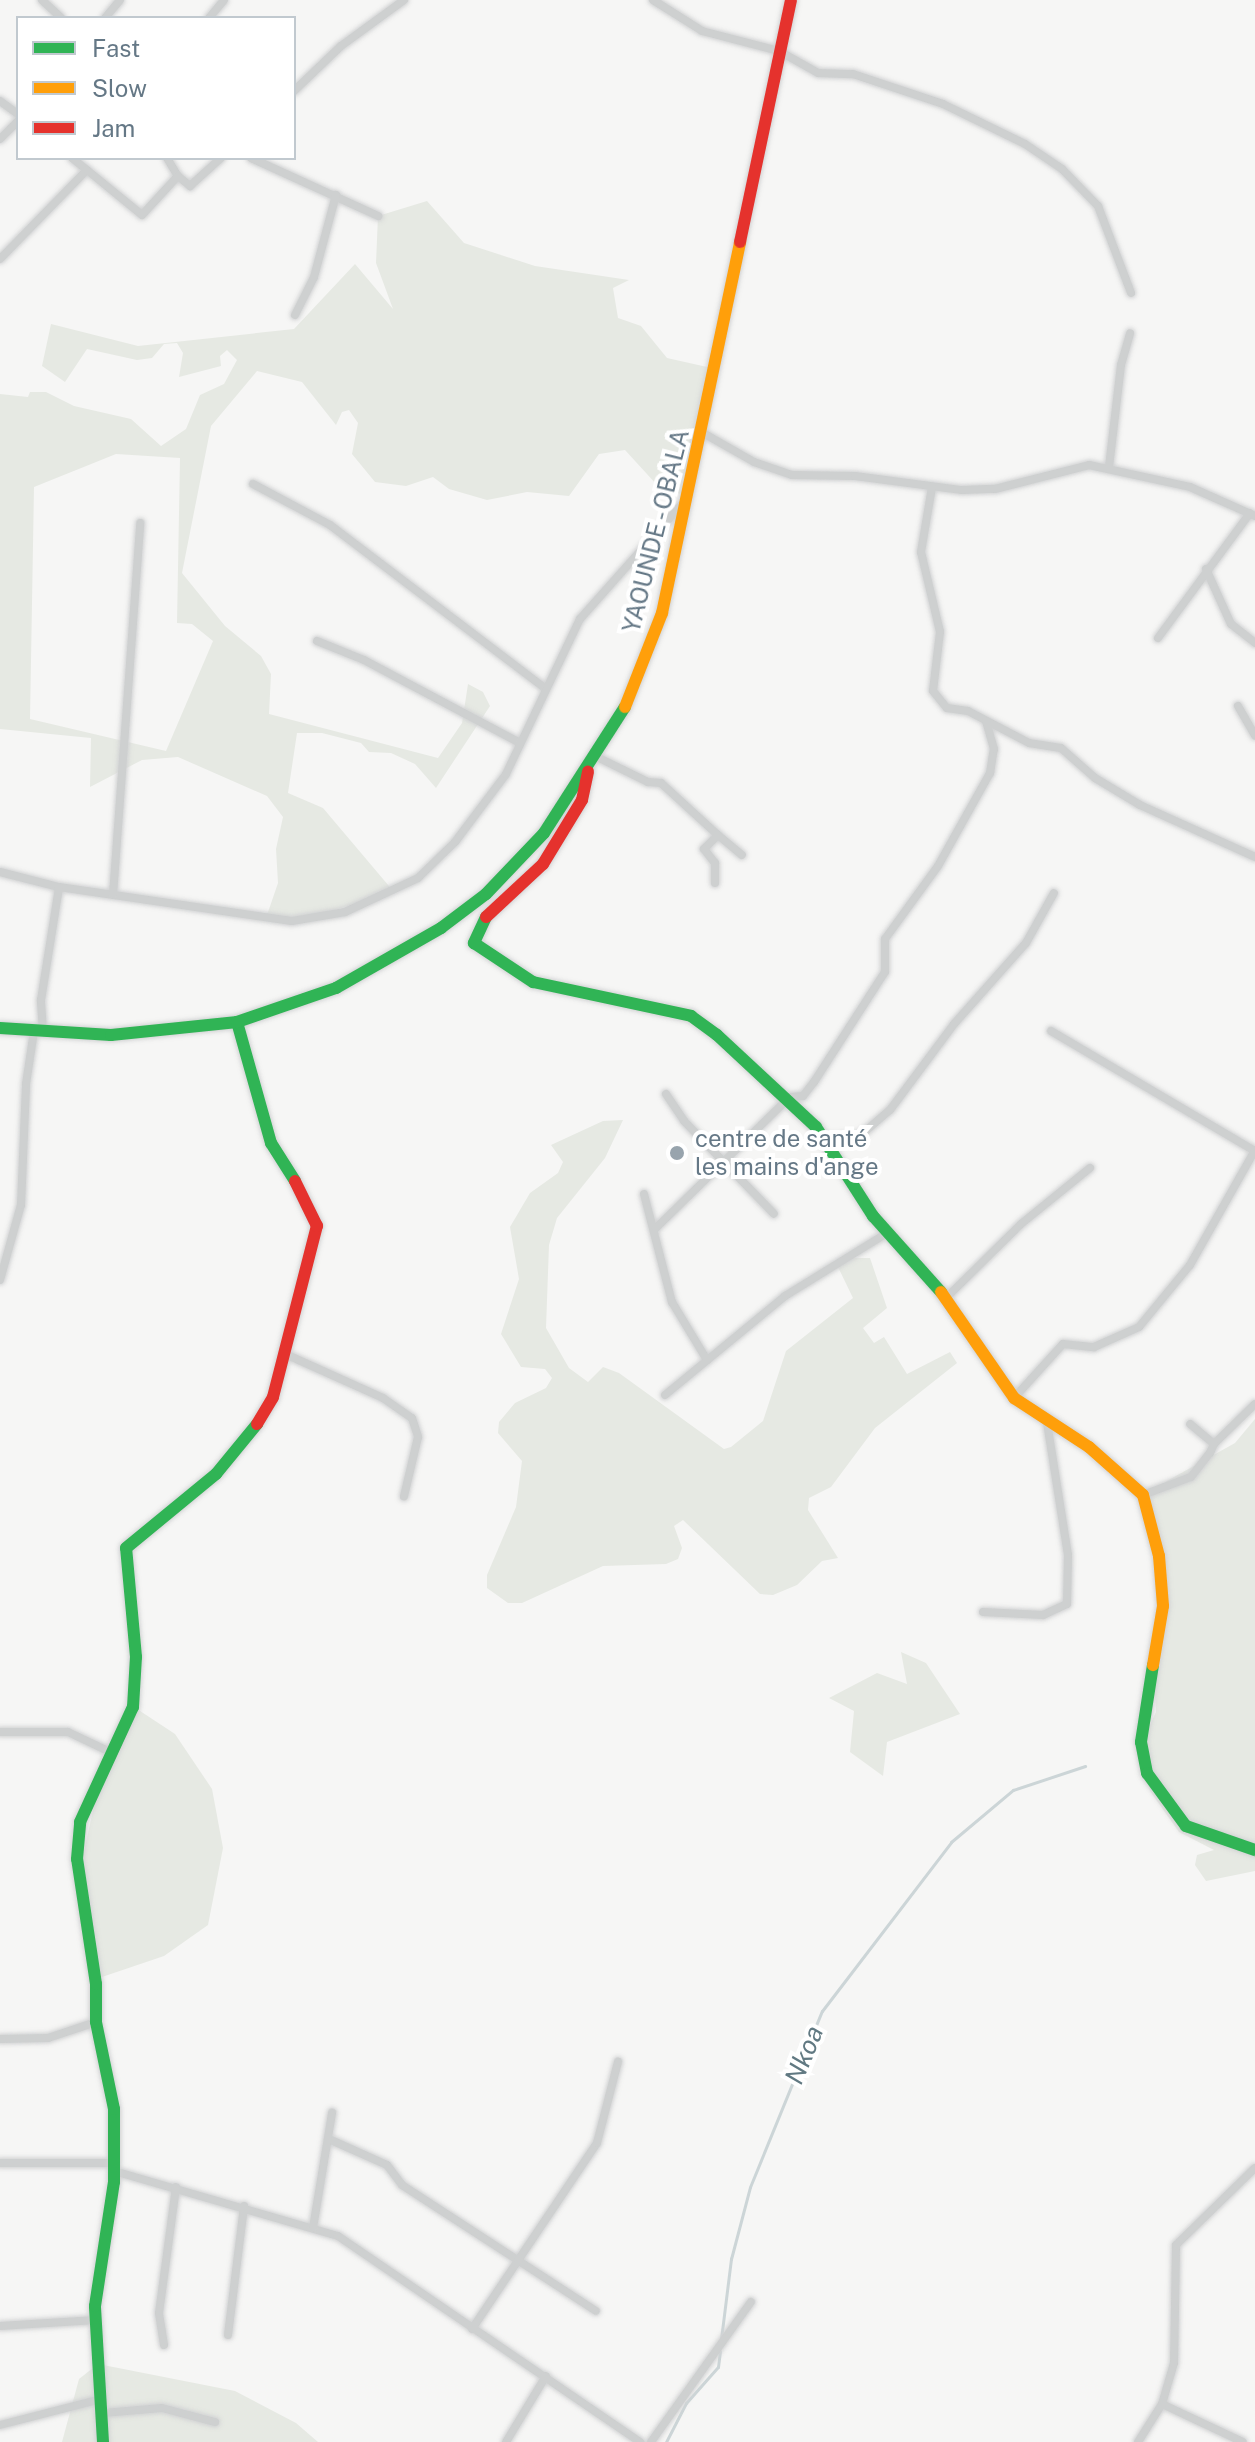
<!DOCTYPE html>
<html>
<head>
<meta charset="utf-8">
<style>
	body { margin:0 }
	#map { position:relative; width:1255px; height:2442px; overflow:hidden; background:#f6f6f5; font-family:"Public Sans",sans-serif }
	div>[style] { position:absolute }
	[style*='--x'] { left:calc(var(--x)*1px); top:calc(var(--y)*1px); width:calc(var(--w)*1px); rotate:calc(var(--a)*1deg) }
	.green>* { inset:0; background:#e6e9e3 }
	.stream>* { height:3px; margin:-1.5px; padding:0 1.5px; transform-origin:1.5px; border-radius:1.5px; background:#ccd5d7 }
	.roads { filter:drop-shadow(0 0 2px #d2d3d4) drop-shadow(0 0 2px #d2d3d4) }
	.street>* { height:8px; margin:-4px; padding:0 4px; transform-origin:4px; border-radius:4px; background:#ced0d0 }
	.fast>* { height:12px; margin:-6px; padding:0 6px; transform-origin:6px; border-radius:6px; background:#30b455 }
	.slow>* { height:12px; margin:-6px; padding:0 6px; transform-origin:6px; border-radius:6px; background:#ff9f0a }
	.jam>* { height:12px; margin:-6px; padding:0 6px; transform-origin:6px; border-radius:6px; background:#e5322d }
	.dots>* { width:22px; height:22px; translate:-50% -50%; box-sizing:border-box; border:4px solid #fff; border-radius:50% }
	span { translate:-50% -50%; white-space:nowrap; text-align:center; line-height:1.15; -webkit-text-stroke:8px #fff; paint-order:stroke }
	.street-label { font-size:24px; color:#657886 }
	.poi-label { font-size:24px; color:#657886 }
	.left { translate:0 -50%; text-align:left }
	.water-label { font-size:26px; color:#617982; font-style:italic }
	.legend { position:absolute; left:16px; top:16px; width:280px; height:144px; box-sizing:border-box; background:#fff; border:2px solid #c1c9cf; margin:0; padding:10px 14px; list-style:none; font-size:24px; color:#657886 }
	.legend li { display:flex; align-items:center; gap:16px; height:40px }
	.legend b { width:40px; border:2px solid #c1c9cf }
</style>
</head>
<body>
<div id="map">
	<div class="green">
		<div style="clip-path:polygon(evenodd,427px 201px,464px 243px,535px 266px,629px 280px,613px 288px,618px 318px,641px 326px,667px 358px,716px 369px,688px 497px,657px 485px,625px 450px,599px 454px,569px 496px,527px 492px,487px 500px,449px 489px,433px 477px,406px 486px,375px 482px,352px 454px,358px 423px,349px 410px,342px 412px,336px 425px,302px 382px,257px 371px,211px 426px,182px 573px,225px 626px,261px 656px,271px 674px,269px 714px,438px 758px,462px 723px,468px 684px,483px 692px,490px 706px,436px 788px,415px 764px,391px 753px,369px 752px,361px 743px,322px 733px,297px 733px,288px 793px,323px 808px,394px 892px,301px 920px,266px 918px,278px 883px,276px 849px,283px 817px,267px 796px,178px 757px,142px 760px,90px 787px,91px 738px,0 729px,0 394px,28px 397px,30px 392px,46px 392px,74px 406px,131px 419px,161px 446px,186px 429px,200px 395px,224px 384px,237px 360px,227px 350px,220px 356px,221px 366px,179px 377px,183px 353px,177px 343px,164px 344px,152px 358px,137px 360px,87px 349px,65px 382px,42px 366px,51px 324px,138px 346px,294px 329px,355px 264px,393px 309px,376px 263px,378px 216px,427px 201px,116px 454px,180px 458px,177px 623px,192px 624px,213px 641px,166px 751px,30px 719px,34px 487px,116px 454px)"></div>
		<div style="clip-path:polygon(623px 1120px,605px 1158px,557px 1218px,549px 1245px,546px 1328px,569px 1368px,588px 1382px,603px 1367px,619px 1373px,724px 1449px,731px 1447px,763px 1421px,786px 1351px,853px 1298px,838px 1267px,846px 1258px,870px 1258px,887px 1308px,863px 1328px,874px 1343px,884px 1337px,907px 1374px,950px 1352px,957px 1363px,875px 1428px,831px 1487px,809px 1498px,808px 1510px,838px 1558px,822px 1561px,797px 1585px,773px 1595px,760px 1594px,683px 1520px,674px 1526px,682px 1548px,678px 1559px,666px 1564px,603px 1566px,522px 1603px,508px 1603px,487px 1588px,487px 1575px,516px 1507px,522px 1461px,498px 1433px,499px 1422px,515px 1403px,546px 1388px,552px 1378px,545px 1369px,521px 1367px,501px 1334px,519px 1279px,510px 1227px,530px 1193px,558px 1173px,563px 1162px,551px 1145px,603px 1121px)"></div>
		<div style="clip-path:polygon(1255px 1419px,1255px 1871px,1206px 1881px,1195px 1865px,1197px 1855px,1214px 1850px,1179px 1832px,1150px 1791px,1147px 1777px,1148px 1729px,1156px 1712px,1153px 1657px,1163px 1643px,1163px 1556px,1140px 1496px,1235px 1443px)"></div>
		<div style="clip-path:polygon(901px 1652px,926px 1663px,960px 1714px,887px 1742px,883px 1776px,850px 1752px,854px 1711px,829px 1698px,877px 1673px,907px 1684px)"></div>
		<div style="clip-path:polygon(131px 1705px,175px 1734px,212px 1789px,223px 1848px,208px 1925px,164px 1956px,99px 1978px,82px 1860px,100px 1779px)"></div>
		<div style="clip-path:polygon(98px 2364px,235px 2391px,296px 2423px,318px 2442px,62px 2442px,79px 2379px)"></div>
	</div>
	<div class="stream">
		<div style="--x:721;--y:2339;--w:81;--a:-82.9"></div>
		<div style="--x:731;--y:2259;--w:74;--a:-75.2"></div>
		<div style="--x:750;--y:2187;--w:190;--a:-67.8"></div>
		<div style="--x:822;--y:2011;--w:213;--a:-52.6"></div>
		<div style="--x:951;--y:1842;--w:81;--a:-40"></div>
		<div style="--x:1013;--y:1790;--w:76;--a:-18.4"></div>
		<div style="--x:666;--y:2442;--w:44;--a:-62.9"></div>
		<div style="--x:686;--y:2403;--w:48;--a:-48.4"></div>
		<div style="--x:718;--y:2367;--w:16;--a:-83"></div>
	</div>
	<div class="roads">
		<div class="street">
			<div style="--x:42;--y:0;--w:26;--a:43"></div>
			<div style="--x:653;--y:0;--w:58;--a:32.3"></div>
			<div style="--x:702;--y:31;--w:80;--a:14.6"></div>
			<div style="--x:779;--y:51;--w:45;--a:29.4"></div>
			<div style="--x:818;--y:73;--w:35;--a:2"></div>
			<div style="--x:853;--y:74;--w:95;--a:18.4"></div>
			<div style="--x:943;--y:104;--w:91;--a:26"></div>
			<div style="--x:1025;--y:144;--w:45;--a:34"></div>
			<div style="--x:1062;--y:169;--w:52;--a:45.8"></div>
			<div style="--x:1098;--y:206;--w:93;--a:69.2"></div>
			<div style="--x:105;--y:18;--w:23;--a:-50"></div>
			<div style="--x:209;--y:18;--w:23;--a:-50"></div>
			<div style="--x:294;--y:91;--w:65;--a:-43.8"></div>
			<div style="--x:341;--y:46;--w:78;--a:-36.1"></div>
			<div style="--x:0;--y:101;--w:22;--a:36"></div>
			<div style="--x:0;--y:139;--w:25;--a:-45"></div>
			<div style="--x:72;--y:158;--w:19;--a:39"></div>
			<div style="--x:167;--y:158;--w:21;--a:59"></div>
			<div style="--x:251;--y:158;--w:140;--a:24.5"></div>
			<div style="--x:0;--y:259;--w:124;--a:-45.7"></div>
			<div style="--x:87;--y:170;--w:71;--a:39.3"></div>
			<div style="--x:142;--y:215;--w:53;--a:-47.3"></div>
			<div style="--x:178;--y:176;--w:16;--a:40"></div>
			<div style="--x:190;--y:186;--w:42;--a:-42.1"></div>
			<div style="--x:295;--y:315;--w:42;--a:-63.4"></div>
			<div style="--x:314;--y:277;--w:85;--a:-75"></div>
			<div style="--x:703;--y:433;--w:59;--a:29.6"></div>
			<div style="--x:754;--y:462;--w:40;--a:18.9"></div>
			<div style="--x:792;--y:475;--w:63;--a:0.9"></div>
			<div style="--x:855;--y:476;--w:108;--a:7.5"></div>
			<div style="--x:962;--y:490;--w:33;--a:-2"></div>
			<div style="--x:995;--y:489;--w:97;--a:-14.3"></div>
			<div style="--x:1089;--y:465;--w:103;--a:12.3"></div>
			<div style="--x:1190;--y:487;--w:71;--a:24"></div>
			<div style="--x:1109;--y:467;--w:103;--a:-83.3"></div>
			<div style="--x:1121;--y:365;--w:33;--a:-74"></div>
			<div style="--x:253;--y:484;--w:87;--a:28"></div>
			<div style="--x:330;--y:525;--w:271;--a:37.2"></div>
			<div style="--x:932;--y:487;--w:66;--a:99.6"></div>
			<div style="--x:921;--y:552;--w:82;--a:76.6"></div>
			<div style="--x:940;--y:632;--w:59;--a:96.8"></div>
			<div style="--x:933;--y:691;--w:22;--a:51"></div>
			<div style="--x:947;--y:708;--w:21;--a:8"></div>
			<div style="--x:968;--y:711;--w:69;--a:27.7"></div>
			<div style="--x:1029;--y:743;--w:32;--a:9"></div>
			<div style="--x:1061;--y:748;--w:45;--a:41.4"></div>
			<div style="--x:1095;--y:778;--w:52;--a:31"></div>
			<div style="--x:1140;--y:805;--w:126;--a:24.3"></div>
			<div style="--x:1206;--y:569;--w:60;--a:65.6"></div>
			<div style="--x:1231;--y:624;--w:31;--a:38"></div>
			<div style="--x:1158;--y:638;--w:155;--a:-53.6"></div>
			<div style="--x:317;--y:641;--w:51;--a:22"></div>
			<div style="--x:364;--y:660;--w:177;--a:28"></div>
			<div style="--x:1238;--y:706;--w:34;--a:60"></div>
			<div style="--x:597;--y:757;--w:57;--a:26.1"></div>
			<div style="--x:648;--y:782;--w:13;--a:4"></div>
			<div style="--x:661;--y:783;--w:77;--a:42.4"></div>
			<div style="--x:718;--y:835;--w:20;--a:135"></div>
			<div style="--x:704;--y:849;--w:18;--a:52"></div>
			<div style="--x:715;--y:863;--w:20;--a:90"></div>
			<div style="--x:718;--y:835;--w:31;--a:40"></div>
			<div style="--x:0;--y:872;--w:61;--a:14.3"></div>
			<div style="--x:59;--y:887;--w:235;--a:8.3"></div>
			<div style="--x:292;--y:921;--w:54;--a:-9.6"></div>
			<div style="--x:345;--y:912;--w:81;--a:-25"></div>
			<div style="--x:418;--y:878;--w:52;--a:-44.2"></div>
			<div style="--x:455;--y:842;--w:85;--a:-53.1"></div>
			<div style="--x:506;--y:774;--w:172;--a:-64.5"></div>
			<div style="--x:580;--y:619;--w:154;--a:-48.4"></div>
			<div style="--x:113;--y:895;--w:373;--a:-85.8"></div>
			<div style="--x:43;--y:1031;--w:31;--a:-94"></div>
			<div style="--x:41;--y:1000;--w:114;--a:-80.9"></div>
			<div style="--x:1051;--y:1031;--w:237;--a:30.5"></div>
			<div style="--x:666;--y:1094;--w:32;--a:56"></div>
			<div style="--x:684;--y:1121;--w:129;--a:45.9"></div>
			<div style="--x:824;--y:1139;--w:37;--a:-6"></div>
			<div style="--x:861;--y:1135;--w:38;--a:-41"></div>
			<div style="--x:890;--y:1110;--w:107;--a:-53.3"></div>
			<div style="--x:954;--y:1024;--w:108;--a:-48.4"></div>
			<div style="--x:1026;--y:943;--w:57;--a:-60.8"></div>
			<div style="--x:644;--y:1194;--w:112;--a:75.5"></div>
			<div style="--x:672;--y:1302;--w:68;--a:58.9"></div>
			<div style="--x:656;--y:1228;--w:187;--a:-44.4"></div>
			<div style="--x:790;--y:1097;--w:13;--a:-4"></div>
			<div style="--x:803;--y:1096;--w:18;--a:-52"></div>
			<div style="--x:814;--y:1082;--w:131;--a:-57.2"></div>
			<div style="--x:885;--y:972;--w:33;--a:-90"></div>
			<div style="--x:885;--y:939;--w:90;--a:-54"></div>
			<div style="--x:938;--y:866;--w:107;--a:-60.8"></div>
			<div style="--x:990;--y:773;--w:24;--a:-81"></div>
			<div style="--x:994;--y:749;--w:29;--a:-106"></div>
			<div style="--x:0;--y:1280;--w:78;--a:-74.4"></div>
			<div style="--x:21;--y:1205;--w:121;--a:-87.6"></div>
			<div style="--x:26;--y:1084;--w:54;--a:-81.4"></div>
			<div style="--x:946;--y:1298;--w:105;--a:-44.6"></div>
			<div style="--x:1021;--y:1224;--w:89;--a:-39.1"></div>
			<div style="--x:283;--y:1353;--w:110;--a:24.2"></div>
			<div style="--x:383;--y:1398;--w:35;--a:35"></div>
			<div style="--x:412;--y:1418;--w:20;--a:72"></div>
			<div style="--x:418;--y:1437;--w:61;--a:103.3"></div>
			<div style="--x:665;--y:1395;--w:156;--a:-39.5"></div>
			<div style="--x:785;--y:1296;--w:120;--a:-31.7"></div>
			<div style="--x:1014;--y:1398;--w:73;--a:-47.8"></div>
			<div style="--x:1063;--y:1344;--w:31;--a:6"></div>
			<div style="--x:1094;--y:1347;--w:49;--a:-24"></div>
			<div style="--x:1139;--y:1327;--w:80;--a:-50.6"></div>
			<div style="--x:1190;--y:1265;--w:132;--a:-60.5"></div>
			<div style="--x:1214;--y:1444;--w:57;--a:-44.3"></div>
			<div style="--x:1143;--y:1495;--w:51;--a:-20.6"></div>
			<div style="--x:1191;--y:1477;--w:31;--a:-52"></div>
			<div style="--x:1210;--y:1453;--w:10;--a:-66"></div>
			<div style="--x:1214;--y:1444;--w:31;--a:-140"></div>
			<div style="--x:983;--y:1612;--w:60;--a:2.9"></div>
			<div style="--x:1043;--y:1615;--w:26;--a:-25"></div>
			<div style="--x:1067;--y:1604;--w:49;--a:-88.8"></div>
			<div style="--x:1068;--y:1555;--w:135;--a:-99"></div>
			<div style="--x:0;--y:1732;--w:68;--a:0"></div>
			<div style="--x:68;--y:1732;--w:47;--a:25.5"></div>
			<div style="--x:0;--y:2039;--w:48;--a:-1.2"></div>
			<div style="--x:48;--y:2038;--w:51;--a:-18.4"></div>
			<div style="--x:331;--y:2140;--w:61;--a:24.1"></div>
			<div style="--x:387;--y:2165;--w:25;--a:53"></div>
			<div style="--x:402;--y:2185;--w:231;--a:33"></div>
			<div style="--x:0;--y:2163;--w:114;--a:0"></div>
			<div style="--x:114;--y:2171;--w:233;--a:16.2"></div>
			<div style="--x:338;--y:2236;--w:366;--a:34.3"></div>
			<div style="--x:313;--y:2228;--w:117;--a:-80.6"></div>
			<div style="--x:0;--y:2326;--w:96;--a:-3.6"></div>
			<div style="--x:472;--y:2329;--w:224;--a:-56.1"></div>
			<div style="--x:597;--y:2143;--w:84;--a:-75.5"></div>
			<div style="--x:228;--y:2335;--w:130;--a:-82.9"></div>
			<div style="--x:164;--y:2345;--w:32;--a:-99"></div>
			<div style="--x:159;--y:2313;--w:127;--a:-82.3"></div>
			<div style="--x:1162;--y:2404;--w:89;--a:25.1"></div>
			<div style="--x:103;--y:2413;--w:59;--a:-4.8"></div>
			<div style="--x:162;--y:2408;--w:55;--a:14.8"></div>
			<div style="--x:0;--y:2425;--w:104;--a:-14.4"></div>
			<div style="--x:506;--y:2442;--w:77;--a:-58.8"></div>
			<div style="--x:651;--y:2442;--w:172;--a:-54.5"></div>
			<div style="--x:1138;--y:2442;--w:45;--a:-57.7"></div>
			<div style="--x:1162;--y:2404;--w:43;--a:-73.7"></div>
			<div style="--x:1174;--y:2363;--w:118;--a:-89"></div>
			<div style="--x:1176;--y:2245;--w:110;--a:-44.3"></div>
		</div>
		<div class="fast">
			<div style="--x:486;--y:917;--w:29;--a:115"></div>
			<div style="--x:474;--y:943;--w:71;--a:33.5"></div>
			<div style="--x:533;--y:982;--w:162;--a:12.1"></div>
			<div style="--x:691;--y:1016;--w:32;--a:36"></div>
			<div style="--x:717;--y:1035;--w:135;--a:42.9"></div>
			<div style="--x:816;--y:1127;--w:106;--a:57.4"></div>
			<div style="--x:873;--y:1216;--w:102;--a:48.2"></div>
			<div style="--x:237;--y:1022;--w:126;--a:74.3"></div>
			<div style="--x:271;--y:1143;--w:45;--a:57.7"></div>
			<div style="--x:0;--y:1028;--w:111;--a:3.6"></div>
			<div style="--x:111;--y:1035;--w:127;--a:-5.9"></div>
			<div style="--x:237;--y:1022;--w:105;--a:-19"></div>
			<div style="--x:336;--y:988;--w:121;--a:-29.7"></div>
			<div style="--x:441;--y:928;--w:56;--a:-37.1"></div>
			<div style="--x:486;--y:894;--w:84;--a:-46.4"></div>
			<div style="--x:544;--y:833;--w:150;--a:-57.3"></div>
			<div style="--x:1153;--y:1665;--w:78;--a:98.9"></div>
			<div style="--x:1141;--y:1742;--w:32;--a:79"></div>
			<div style="--x:1147;--y:1773;--w:66;--a:53.7"></div>
			<div style="--x:1186;--y:1826;--w:73;--a:19.2"></div>
			<div style="--x:103;--y:2442;--w:136;--a:-93.4"></div>
			<div style="--x:95;--y:2306;--w:125;--a:-81.3"></div>
			<div style="--x:114;--y:2182;--w:73;--a:-90"></div>
			<div style="--x:114;--y:2109;--w:89;--a:-101.7"></div>
			<div style="--x:96;--y:2022;--w:38;--a:-90"></div>
			<div style="--x:96;--y:1984;--w:126;--a:-98.6"></div>
			<div style="--x:77;--y:1859;--w:37;--a:-85"></div>
			<div style="--x:80;--y:1822;--w:127;--a:-65.3"></div>
			<div style="--x:133;--y:1707;--w:50;--a:-86.6"></div>
			<div style="--x:136;--y:1657;--w:109;--a:-95.2"></div>
			<div style="--x:126;--y:1548;--w:117;--a:-39.4"></div>
			<div style="--x:216;--y:1474;--w:65;--a:-50.6"></div>
		</div>
		<div class="slow">
			<div style="--x:625;--y:707;--w:101;--a:-68.5"></div>
			<div style="--x:662;--y:613;--w:379;--a:-78.1"></div>
			<div style="--x:941;--y:1292;--w:129;--a:55.4"></div>
			<div style="--x:1014;--y:1398;--w:90;--a:33.2"></div>
			<div style="--x:1089;--y:1447;--w:72;--a:41.6"></div>
			<div style="--x:1143;--y:1495;--w:63;--a:75.3"></div>
			<div style="--x:1159;--y:1556;--w:50;--a:85.4"></div>
			<div style="--x:1163;--y:1606;--w:60;--a:99.6"></div>
		</div>
		<div class="jam">
			<div style="--x:740;--y:242;--w:247;--a:-78.1"></div>
			<div style="--x:486;--y:917;--w:78;--a:-42.9"></div>
			<div style="--x:543;--y:864;--w:75;--a:-58.6"></div>
			<div style="--x:582;--y:800;--w:29;--a:-78"></div>
			<div style="--x:257;--y:1424;--w:31;--a:-59"></div>
			<div style="--x:273;--y:1397;--w:177;--a:-75.6"></div>
			<div style="--x:317;--y:1226;--w:50;--a:-116.1"></div>
		</div>
	</div>
	<div class="dots">
		<div style="left:677px;top:1153px;background:#98a4ad"></div>
	</div>
	<div class="street-label">
		<span style="left:656px;top:531px;rotate:-76deg">YAOUNDE - OBALA</span>
	</div>
	<div class="poi-label">
		<span class="left" style="left:695px;top:1153px">centre de santé<br>les mains d'ange</span>
	</div>
	<div class="water-label">
		<span style="left:804px;top:2055px;rotate:-68deg">Nkoa</span>
	</div>
	<ul class="legend">
	<li><b style="height:10px;background:#30b455"></b>Fast</li>
	<li><b style="height:10px;background:#ff9f0a"></b>Slow</li>
	<li><b style="height:10px;background:#e5322d"></b>Jam</li>
	</ul>
</div>
</body>
</html>
